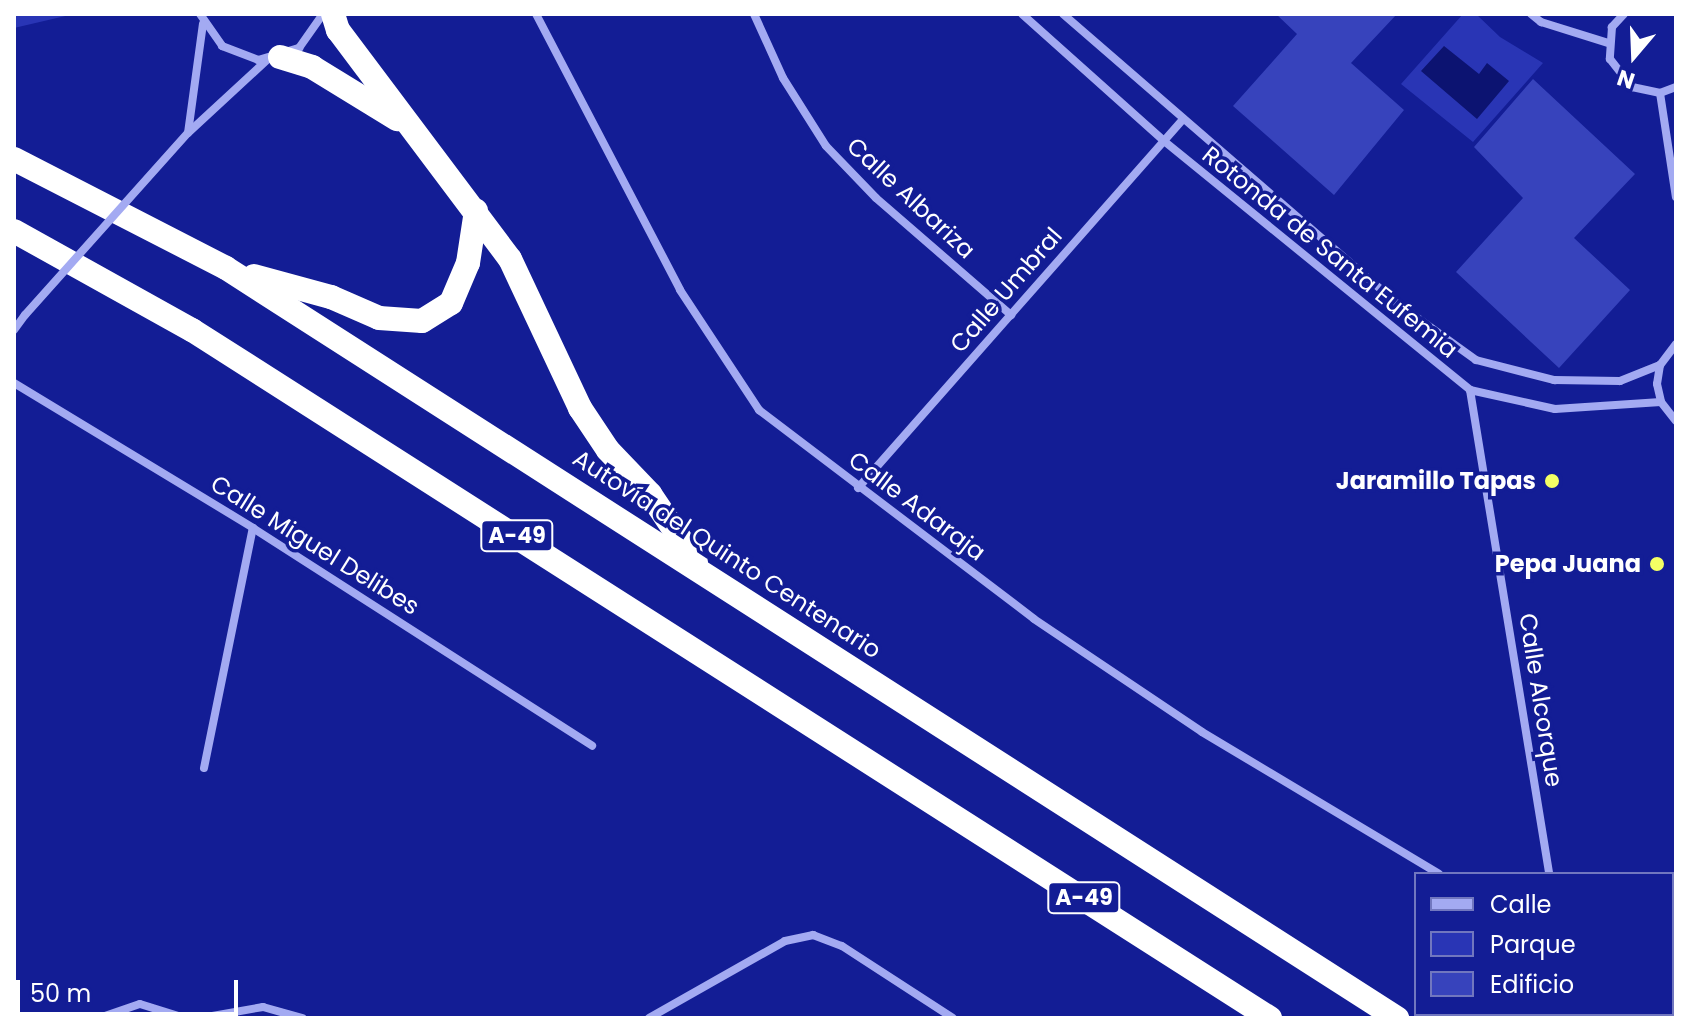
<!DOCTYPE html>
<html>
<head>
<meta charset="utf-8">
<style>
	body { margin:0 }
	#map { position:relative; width:1690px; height:1032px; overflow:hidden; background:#131d95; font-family:Poppins,sans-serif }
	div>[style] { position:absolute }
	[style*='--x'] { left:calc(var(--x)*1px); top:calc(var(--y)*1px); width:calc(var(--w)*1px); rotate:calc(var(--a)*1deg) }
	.green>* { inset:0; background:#2935b5 }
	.water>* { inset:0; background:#0c1371 }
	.building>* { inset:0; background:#3743bc }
	.street>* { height:8px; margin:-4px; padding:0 4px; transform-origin:4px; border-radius:4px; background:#a3aaf2 }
	.highway>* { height:24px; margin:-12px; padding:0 12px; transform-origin:12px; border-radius:12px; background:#fff }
	.street-bridge>* { height:8px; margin:-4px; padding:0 4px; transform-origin:4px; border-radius:4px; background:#a3aaf2 }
	.dots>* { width:22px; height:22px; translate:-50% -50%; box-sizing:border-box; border:4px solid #131d95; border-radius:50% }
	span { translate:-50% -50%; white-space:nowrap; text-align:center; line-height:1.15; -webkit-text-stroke:7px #131d95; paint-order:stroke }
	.shield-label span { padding:2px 6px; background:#131d95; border:2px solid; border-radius:6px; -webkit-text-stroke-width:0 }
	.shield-label { font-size:22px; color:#fff; font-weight:700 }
	.street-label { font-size:24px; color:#fff }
	.poi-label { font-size:24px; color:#fff; font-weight:700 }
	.right { translate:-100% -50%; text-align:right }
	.frame { position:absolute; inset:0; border:16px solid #fff; pointer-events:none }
	.legend { position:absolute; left:1414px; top:872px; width:260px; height:144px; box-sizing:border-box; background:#131d95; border:2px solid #7177bf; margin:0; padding:10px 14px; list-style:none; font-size:24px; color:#fff }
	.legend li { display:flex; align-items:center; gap:16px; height:40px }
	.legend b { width:40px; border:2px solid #7177bf }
	.north { position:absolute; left:1594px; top:16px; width:80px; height:80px; -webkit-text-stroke:6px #131d95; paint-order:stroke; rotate:199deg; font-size:22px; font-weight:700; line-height:32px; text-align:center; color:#fff }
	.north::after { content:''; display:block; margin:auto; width:28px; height:36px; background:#fff; clip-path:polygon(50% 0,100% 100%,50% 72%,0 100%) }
	.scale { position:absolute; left:16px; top:980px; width:222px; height:36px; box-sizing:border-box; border:4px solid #fff; border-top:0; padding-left:10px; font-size:24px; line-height:28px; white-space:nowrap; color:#fff; -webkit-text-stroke:6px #131d95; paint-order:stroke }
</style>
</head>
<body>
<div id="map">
	<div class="green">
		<div style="clip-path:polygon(14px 14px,74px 14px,14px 28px)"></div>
		<div style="clip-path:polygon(1463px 14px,1476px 14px,1500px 37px,1543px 63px,1473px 142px,1401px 84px)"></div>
	</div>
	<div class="water">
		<div style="clip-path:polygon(1444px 46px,1479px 74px,1487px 63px,1509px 81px,1477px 119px,1421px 71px)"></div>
	</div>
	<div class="building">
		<div style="clip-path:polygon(1276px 14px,1397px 14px,1351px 63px,1404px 110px,1334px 195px,1233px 106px,1297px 34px)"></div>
		<div style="clip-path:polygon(1533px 79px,1635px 174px,1574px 238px,1630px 290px,1559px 368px,1456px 272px,1523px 198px,1474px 147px)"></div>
	</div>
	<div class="street">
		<div style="--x:200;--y:14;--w:39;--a:55"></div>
		<div style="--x:222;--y:46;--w:39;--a:21"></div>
		<div style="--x:258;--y:60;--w:43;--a:-16.3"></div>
		<div style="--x:299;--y:48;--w:42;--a:-54.8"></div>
		<div style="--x:536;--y:14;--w:311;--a:62.4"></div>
		<div style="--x:680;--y:290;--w:144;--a:56.6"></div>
		<div style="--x:759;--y:410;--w:345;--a:37.2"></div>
		<div style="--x:1034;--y:619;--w:202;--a:33.9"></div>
		<div style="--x:1202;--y:732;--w:276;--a:30.9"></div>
		<div style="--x:754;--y:14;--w:70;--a:65.6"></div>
		<div style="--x:783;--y:78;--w:80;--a:57.7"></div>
		<div style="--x:826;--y:146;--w:72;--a:46.1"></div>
		<div style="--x:876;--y:198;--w:179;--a:40.9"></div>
		<div style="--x:1022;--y:14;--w:191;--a:41.8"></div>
		<div style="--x:1164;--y:141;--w:395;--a:39.1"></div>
		<div style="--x:1470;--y:390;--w:87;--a:12.6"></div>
		<div style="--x:1555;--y:409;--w:106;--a:-3.8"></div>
		<div style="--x:1063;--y:14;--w:438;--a:40.9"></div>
		<div style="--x:1394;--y:301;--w:101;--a:35.7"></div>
		<div style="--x:1476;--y:360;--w:81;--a:14.4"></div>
		<div style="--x:1554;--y:380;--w:66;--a:0.9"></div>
		<div style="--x:1620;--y:381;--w:43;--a:-21.8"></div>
		<div style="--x:1531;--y:14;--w:13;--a:39"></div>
		<div style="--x:1541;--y:22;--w:70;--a:17.4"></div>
		<div style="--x:1624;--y:14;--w:18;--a:133"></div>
		<div style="--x:1612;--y:27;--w:32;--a:94"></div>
		<div style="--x:1610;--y:59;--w:36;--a:52"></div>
		<div style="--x:1632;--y:87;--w:29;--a:12"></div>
		<div style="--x:1660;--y:93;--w:17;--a:-21"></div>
		<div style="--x:1660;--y:93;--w:105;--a:81.3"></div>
		<div style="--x:189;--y:132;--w:106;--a:-42.7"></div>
		<div style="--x:188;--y:133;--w:110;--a:-82.2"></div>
		<div style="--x:14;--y:330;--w:19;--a:-54"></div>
		<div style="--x:1676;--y:344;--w:26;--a:127"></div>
		<div style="--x:1660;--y:365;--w:19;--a:99"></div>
		<div style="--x:1657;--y:384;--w:18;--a:77"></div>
		<div style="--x:1661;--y:402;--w:24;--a:52"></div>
		<div style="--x:14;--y:383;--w:280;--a:31.2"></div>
		<div style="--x:253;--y:528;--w:403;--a:32.7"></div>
		<div style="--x:1470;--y:390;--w:490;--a:80.7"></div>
		<div style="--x:858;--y:488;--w:492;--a:-48.6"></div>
		<div style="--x:204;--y:768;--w:245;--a:-78.5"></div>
		<div style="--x:1667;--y:1014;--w:7;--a:34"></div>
		<div style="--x:99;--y:1018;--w:43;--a:-18.9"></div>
		<div style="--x:140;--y:1004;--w:47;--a:17.3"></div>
		<div style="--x:201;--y:1018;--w:63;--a:-10.1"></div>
		<div style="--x:263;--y:1007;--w:41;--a:15.8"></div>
		<div style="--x:649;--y:1018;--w:156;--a:-29.5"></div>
		<div style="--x:785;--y:941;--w:29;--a:-12"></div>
		<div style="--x:813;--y:935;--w:31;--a:21"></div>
		<div style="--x:842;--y:946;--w:132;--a:33"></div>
	</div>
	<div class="highway">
		<div style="--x:333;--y:14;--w:17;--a:73"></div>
		<div style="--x:338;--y:30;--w:286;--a:53.1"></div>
		<div style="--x:510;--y:259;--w:165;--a:64.8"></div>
		<div style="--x:580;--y:408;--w:50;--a:56.3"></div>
		<div style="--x:608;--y:450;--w:61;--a:46.3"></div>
		<div style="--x:650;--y:494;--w:82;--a:55.9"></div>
		<div style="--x:280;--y:57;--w:34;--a:17"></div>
		<div style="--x:312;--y:67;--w:100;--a:31.5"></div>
		<div style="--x:14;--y:159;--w:238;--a:27.2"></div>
		<div style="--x:226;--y:268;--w:1391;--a:32.64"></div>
		<div style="--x:14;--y:231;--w:204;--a:29.1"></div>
		<div style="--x:192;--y:330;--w:1279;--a:32.55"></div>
		<div style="--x:254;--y:276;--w:80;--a:15.3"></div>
		<div style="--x:331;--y:297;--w:52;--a:23.6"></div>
		<div style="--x:379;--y:318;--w:43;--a:4"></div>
		<div style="--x:422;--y:321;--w:34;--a:-32"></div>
		<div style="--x:451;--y:303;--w:43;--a:-67"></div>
		<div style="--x:468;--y:263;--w:53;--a:-81.3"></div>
	</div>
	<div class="street-bridge">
		<div style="--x:25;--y:315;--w:244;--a:-48.2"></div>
	</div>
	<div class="dots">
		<div style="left:1552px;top:481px;background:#f4ff64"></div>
		<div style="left:1657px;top:564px;background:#f4ff64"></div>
	</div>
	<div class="shield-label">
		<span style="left:517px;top:536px">A-49</span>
		<span style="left:1084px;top:898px">A-49</span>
	</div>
	<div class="street-label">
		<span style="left:911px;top:198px;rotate:43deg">Calle Albariza</span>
		<span style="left:1330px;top:252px;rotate:39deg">Rotonda de Santa Eufemia</span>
		<span style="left:1006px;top:290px;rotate:-49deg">Calle Umbral</span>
		<span style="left:917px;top:506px;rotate:37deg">Calle Adaraja</span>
		<span style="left:315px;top:545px;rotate:32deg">Calle Miguel Delibes</span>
		<span style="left:727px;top:554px;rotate:33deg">Autovía del Quinto Centenario</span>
		<span style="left:1541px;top:700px;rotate:81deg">Calle Alcorque</span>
	</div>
	<div class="poi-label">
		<span class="right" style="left:1536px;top:481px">Jaramillo Tapas</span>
		<span class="right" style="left:1641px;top:564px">Pepa Juana</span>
	</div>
	<div class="frame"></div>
	<ul class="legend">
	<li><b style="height:10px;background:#a3aaf2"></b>Calle</li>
	<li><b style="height:22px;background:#2935b5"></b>Parque</li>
	<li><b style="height:22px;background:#3743bc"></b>Edificio</li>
	</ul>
	<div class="north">N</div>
	<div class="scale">50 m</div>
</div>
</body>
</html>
